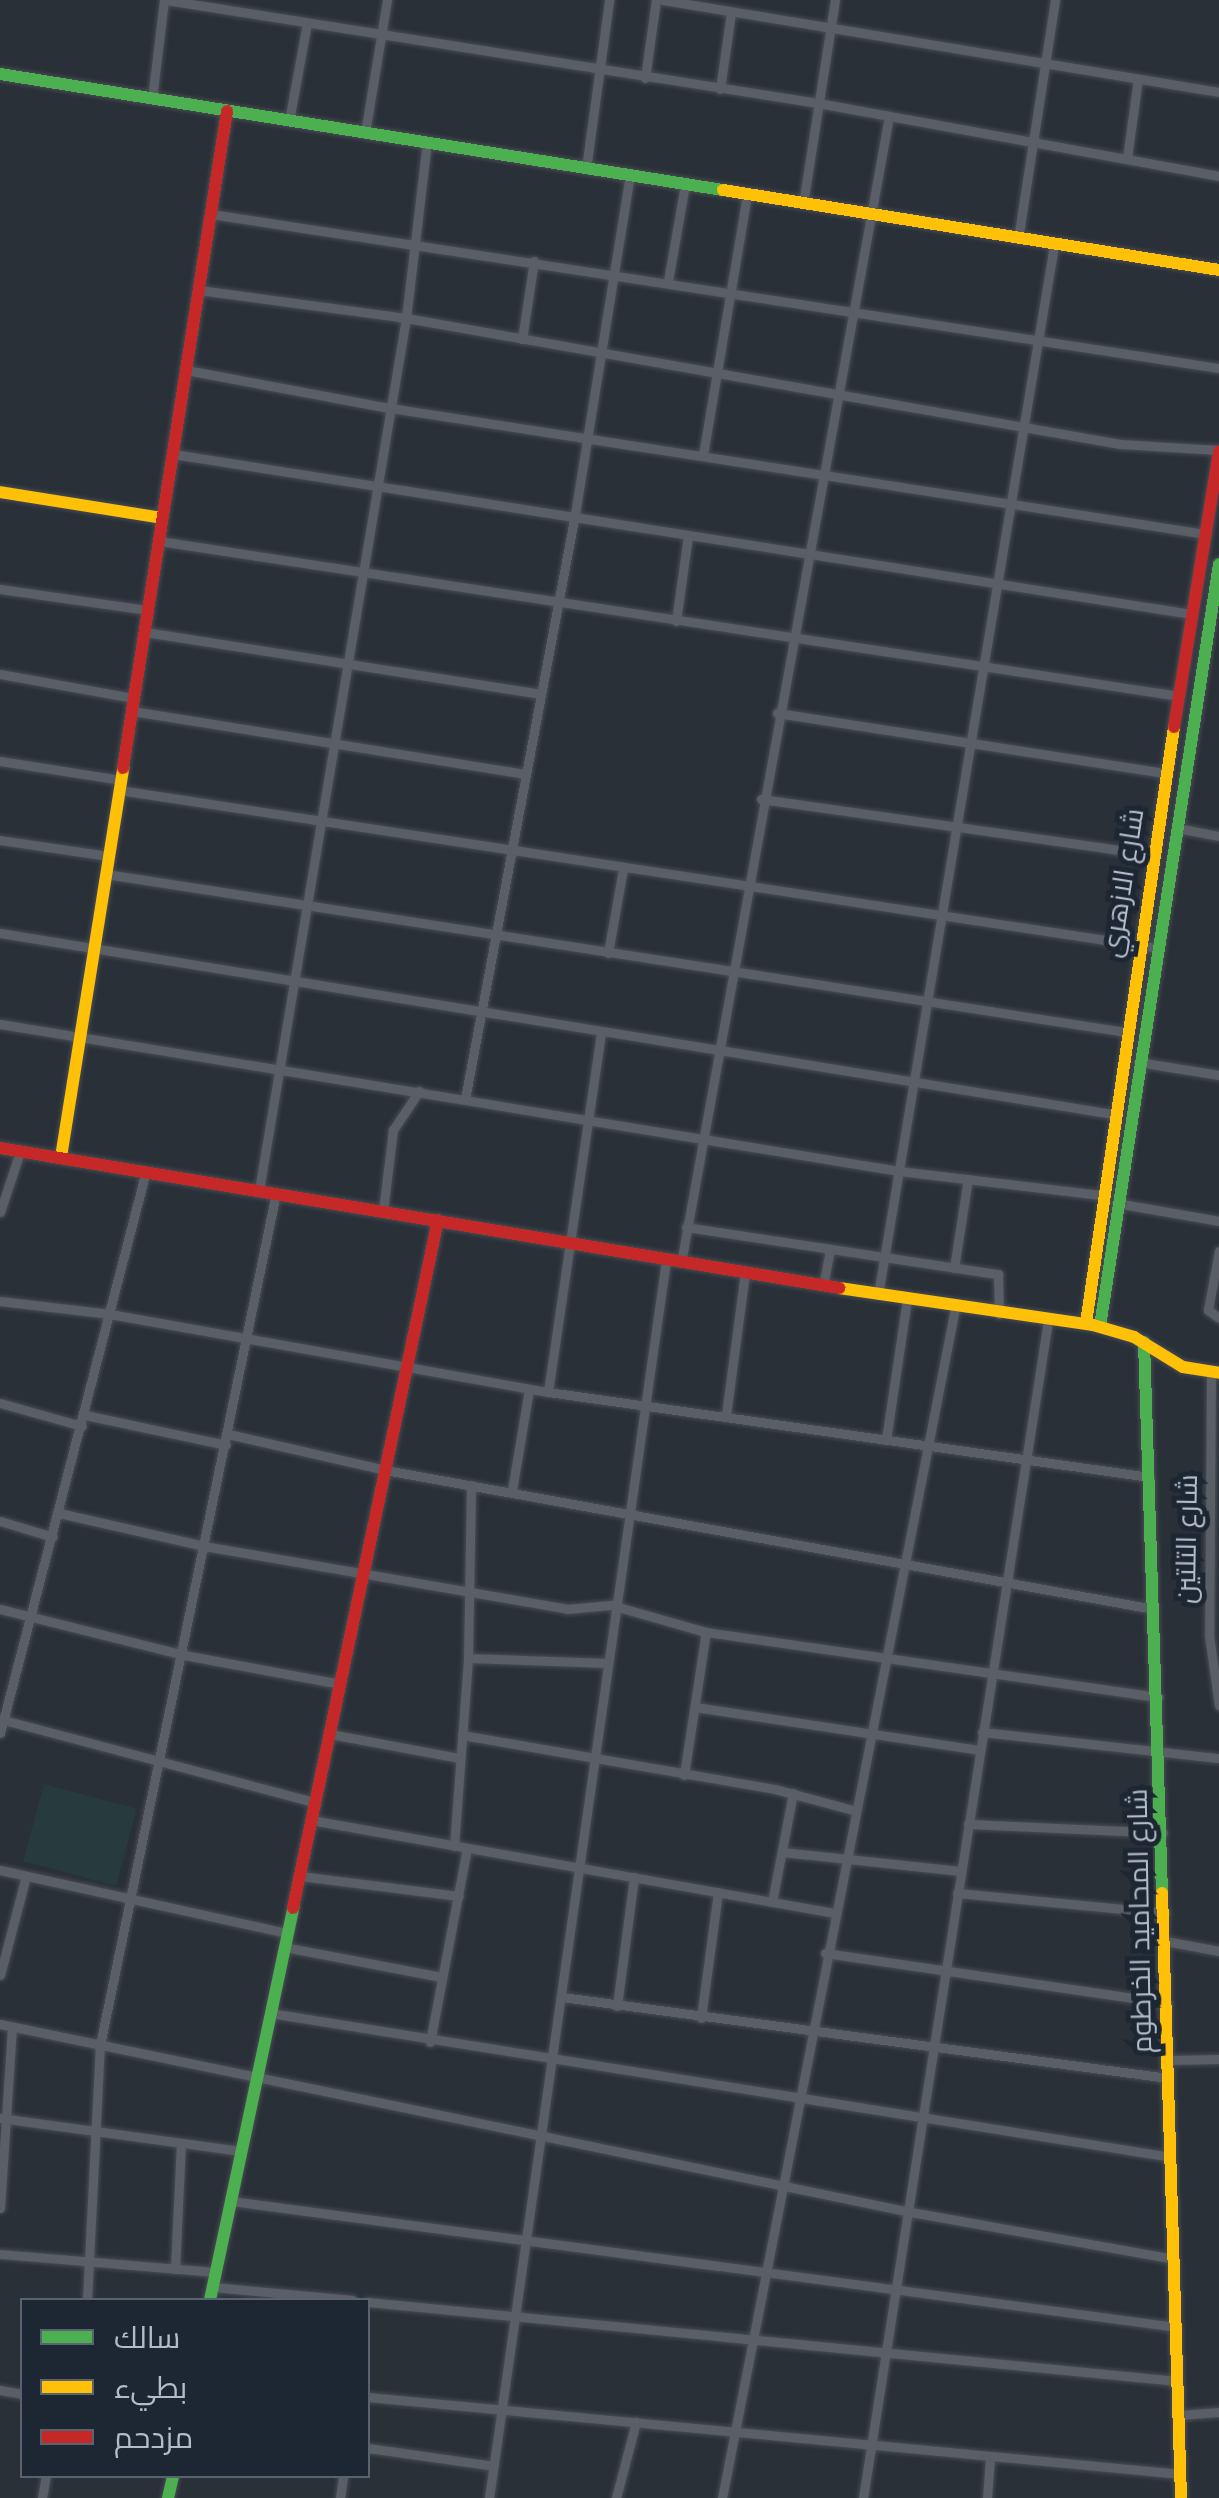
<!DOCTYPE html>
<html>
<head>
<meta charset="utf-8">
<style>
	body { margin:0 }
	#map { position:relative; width:1219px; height:2498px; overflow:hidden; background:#2a3038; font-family:"Fira Sans",Cairo,sans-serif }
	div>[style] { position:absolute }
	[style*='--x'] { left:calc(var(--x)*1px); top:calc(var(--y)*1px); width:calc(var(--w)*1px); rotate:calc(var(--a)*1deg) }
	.green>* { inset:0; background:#273a3e; transform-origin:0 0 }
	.roads { filter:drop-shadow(0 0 2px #484c53) drop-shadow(0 0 2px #484c53) }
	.street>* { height:9px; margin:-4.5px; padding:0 4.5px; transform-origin:4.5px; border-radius:4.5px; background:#5a5e66 }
	.fast>* { height:12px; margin:-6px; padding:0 6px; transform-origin:6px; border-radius:6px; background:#4caf50 }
	.slow>* { height:12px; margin:-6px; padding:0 6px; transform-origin:6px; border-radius:6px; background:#ffc107 }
	.jam>* { height:12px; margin:-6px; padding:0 6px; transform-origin:6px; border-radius:6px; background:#c62828 }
	span { translate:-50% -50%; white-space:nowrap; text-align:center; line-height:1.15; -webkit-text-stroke:10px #1d2633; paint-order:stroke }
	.street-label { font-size:28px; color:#b4bcc9 }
	.legend { position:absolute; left:20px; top:2298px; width:350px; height:180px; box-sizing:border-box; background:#1d2633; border:2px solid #59626f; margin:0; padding:12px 18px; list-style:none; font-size:30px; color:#b4bcc9 }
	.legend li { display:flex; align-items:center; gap:20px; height:50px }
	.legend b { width:50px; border:2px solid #59626f }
</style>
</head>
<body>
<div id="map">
	<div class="green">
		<div style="left:44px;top:1784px;width:96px;height:80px;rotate:15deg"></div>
	</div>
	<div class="roads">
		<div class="street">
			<div style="--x:166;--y:0;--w:660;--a:8.98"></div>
			<div style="--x:818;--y:103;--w:408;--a:10.3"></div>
			<div style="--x:663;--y:0;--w:564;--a:9.4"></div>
			<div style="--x:645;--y:78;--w:79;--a:-82"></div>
			<div style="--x:720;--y:89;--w:77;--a:-81.8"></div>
			<div style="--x:152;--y:99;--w:100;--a:-83.1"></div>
			<div style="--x:289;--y:121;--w:100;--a:-79.6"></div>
			<div style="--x:365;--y:133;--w:135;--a:-80.6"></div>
			<div style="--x:1127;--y:158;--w:80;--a:-82.1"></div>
			<div style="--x:586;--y:169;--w:171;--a:-82.2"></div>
			<div style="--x:803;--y:204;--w:206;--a:-81.1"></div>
			<div style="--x:211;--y:214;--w:1020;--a:8.69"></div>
			<div style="--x:1018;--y:239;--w:242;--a:-81.2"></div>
			<div style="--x:668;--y:281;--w:97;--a:-80"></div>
			<div style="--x:199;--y:290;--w:209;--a:7.7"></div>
			<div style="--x:406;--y:318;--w:725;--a:10.01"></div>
			<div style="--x:1120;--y:444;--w:99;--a:3.5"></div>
			<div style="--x:522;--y:339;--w:79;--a:-81.3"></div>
			<div style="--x:186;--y:370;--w:208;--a:10.6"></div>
			<div style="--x:390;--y:408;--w:826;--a:8.78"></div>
			<div style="--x:173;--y:454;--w:1030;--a:8.93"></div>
			<div style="--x:703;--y:455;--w:264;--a:-80.4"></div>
			<div style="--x:159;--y:541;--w:1032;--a:8.64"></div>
			<div style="--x:0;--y:589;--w:148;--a:8.1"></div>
			<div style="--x:676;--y:621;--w:86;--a:-82"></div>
			<div style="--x:145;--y:632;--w:401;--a:8.9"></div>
			<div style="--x:0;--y:674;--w:136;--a:10.2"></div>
			<div style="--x:132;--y:711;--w:399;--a:9.1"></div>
			<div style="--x:777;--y:713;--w:394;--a:8.8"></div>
			<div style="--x:0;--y:761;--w:122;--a:8.9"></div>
			<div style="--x:119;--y:790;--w:1050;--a:8.65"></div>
			<div style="--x:761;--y:799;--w:396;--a:8.1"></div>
			<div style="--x:1177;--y:828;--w:43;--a:10.8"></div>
			<div style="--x:0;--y:840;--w:110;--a:8.4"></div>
			<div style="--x:106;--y:874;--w:1031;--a:8.81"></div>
			<div style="--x:0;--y:933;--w:1128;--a:9.24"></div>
			<div style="--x:608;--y:953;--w:85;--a:-79.9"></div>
			<div style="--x:0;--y:1024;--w:911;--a:9.29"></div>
			<div style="--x:899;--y:1171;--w:203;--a:6.8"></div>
			<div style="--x:1138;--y:1062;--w:82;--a:9.1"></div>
			<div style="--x:465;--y:1099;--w:595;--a:-79.35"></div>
			<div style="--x:575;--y:514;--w:342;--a:-80.8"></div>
			<div style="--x:259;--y:1190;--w:884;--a:-80.43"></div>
			<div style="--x:406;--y:318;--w:176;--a:-83.2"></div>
			<div style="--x:1116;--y:1203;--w:105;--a:9.9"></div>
			<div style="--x:383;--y:1211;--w:82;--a:-83"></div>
			<div style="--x:393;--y:1130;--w:47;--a:-56.3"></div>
			<div style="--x:0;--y:1212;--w:63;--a:-71.6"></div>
			<div style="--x:686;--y:1227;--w:316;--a:8.6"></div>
			<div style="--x:998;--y:1274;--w:40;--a:88.6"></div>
			<div style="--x:1219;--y:1251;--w:60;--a:100.6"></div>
			<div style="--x:1208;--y:1310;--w:14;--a:36"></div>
			<div style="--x:681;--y:1263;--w:1166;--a:-79.72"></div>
			<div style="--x:954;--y:1268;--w:90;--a:-81.1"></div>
			<div style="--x:823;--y:1286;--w:38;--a:-79"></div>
			<div style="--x:878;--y:1295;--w:1065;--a:-80.48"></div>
			<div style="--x:0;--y:1301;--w:111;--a:6.7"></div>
			<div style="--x:110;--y:1314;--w:445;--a:10.1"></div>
			<div style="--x:548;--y:1392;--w:608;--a:8.04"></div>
			<div style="--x:1211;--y:1373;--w:262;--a:90.4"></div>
			<div style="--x:1209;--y:1635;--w:71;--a:81.9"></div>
			<div style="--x:548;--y:1392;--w:362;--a:-81.6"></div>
			<div style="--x:0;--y:1403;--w:85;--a:15.7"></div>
			<div style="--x:85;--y:1415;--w:144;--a:12"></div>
			<div style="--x:726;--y:1415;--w:143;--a:-82.4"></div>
			<div style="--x:228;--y:1434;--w:161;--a:12.9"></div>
			<div style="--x:385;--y:1470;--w:781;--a:10.25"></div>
			<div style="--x:886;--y:1440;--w:142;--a:-81.5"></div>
			<div style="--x:512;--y:1490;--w:102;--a:-80.4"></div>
			<div style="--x:59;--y:1513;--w:149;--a:12.8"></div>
			<div style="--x:204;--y:1546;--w:368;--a:9.8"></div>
			<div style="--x:567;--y:1609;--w:44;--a:-5.2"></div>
			<div style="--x:611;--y:1605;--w:99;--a:15.9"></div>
			<div style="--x:706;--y:1632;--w:457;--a:8.2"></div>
			<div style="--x:0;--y:1521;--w:55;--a:16.8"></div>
			<div style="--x:0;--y:1609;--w:190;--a:14"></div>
			<div style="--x:184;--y:1655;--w:159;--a:10.5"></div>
			<div style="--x:468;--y:1658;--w:140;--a:2"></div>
			<div style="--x:695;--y:1707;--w:287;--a:8.6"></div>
			<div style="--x:0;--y:1719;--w:326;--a:14.8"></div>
			<div style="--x:982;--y:1732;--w:238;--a:6.3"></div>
			<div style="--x:0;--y:1733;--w:581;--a:-75.44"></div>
			<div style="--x:330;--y:1734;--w:132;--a:10.5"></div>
			<div style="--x:462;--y:1735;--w:318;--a:9.8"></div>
			<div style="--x:775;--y:1789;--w:81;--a:15.1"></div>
			<div style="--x:684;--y:1775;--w:145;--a:-81.3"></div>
			<div style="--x:311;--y:1820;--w:531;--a:10.08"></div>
			<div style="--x:968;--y:1824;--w:195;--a:2.6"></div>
			<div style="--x:454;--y:1846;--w:189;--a:-85.7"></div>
			<div style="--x:468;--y:1658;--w:173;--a:-89"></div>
			<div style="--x:782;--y:1852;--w:179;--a:6.1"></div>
			<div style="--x:0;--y:1870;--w:294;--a:12.4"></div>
			<div style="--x:300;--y:1876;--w:160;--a:7.2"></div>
			<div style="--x:957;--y:1893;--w:209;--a:5.5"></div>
			<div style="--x:772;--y:1902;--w:111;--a:-79.1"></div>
			<div style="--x:1165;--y:1941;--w:55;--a:10.5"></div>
			<div style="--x:284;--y:1947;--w:161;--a:10.8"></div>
			<div style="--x:825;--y:1953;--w:346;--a:8.3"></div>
			<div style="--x:0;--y:1975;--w:102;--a:-75.3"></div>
			<div style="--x:562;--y:1997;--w:611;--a:7.61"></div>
			<div style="--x:617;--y:2006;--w:130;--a:-82.5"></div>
			<div style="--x:270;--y:2013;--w:912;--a:9.08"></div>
			<div style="--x:701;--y:2018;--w:127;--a:-82.3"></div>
			<div style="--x:0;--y:2024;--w:924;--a:11.67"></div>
			<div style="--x:905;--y:2211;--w:273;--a:10.1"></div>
			<div style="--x:430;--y:2042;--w:197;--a:-79.2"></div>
			<div style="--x:1169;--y:2060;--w:50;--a:-1.1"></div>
			<div style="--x:0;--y:2118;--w:243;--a:7.8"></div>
			<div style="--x:231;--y:2201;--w:953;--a:7.59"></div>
			<div style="--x:0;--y:2208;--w:181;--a:-86.2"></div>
			<div style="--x:0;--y:2254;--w:217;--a:4.8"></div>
			<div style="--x:175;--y:2269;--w:125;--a:-87.3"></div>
			<div style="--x:213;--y:2287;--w:140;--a:5.3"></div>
			<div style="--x:87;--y:2300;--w:255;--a:-87.1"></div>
			<div style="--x:100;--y:2045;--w:870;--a:-78.33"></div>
			<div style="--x:368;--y:2302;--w:813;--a:5.58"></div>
			<div style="--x:0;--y:2390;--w:22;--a:10"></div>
			<div style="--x:368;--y:2397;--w:817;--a:5.41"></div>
			<div style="--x:1179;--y:2415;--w:40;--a:-4.3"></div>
			<div style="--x:368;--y:2448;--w:127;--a:8.1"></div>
			<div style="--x:42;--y:2498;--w:22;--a:-80"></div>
			<div style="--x:340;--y:2498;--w:22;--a:-82"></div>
			<div style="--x:489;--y:2498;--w:1251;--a:-81.86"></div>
			<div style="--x:616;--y:2498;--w:79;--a:-75.3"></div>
			<div style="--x:722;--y:2498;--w:1213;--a:-78.92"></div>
			<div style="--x:863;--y:2498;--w:1192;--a:-81.07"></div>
			<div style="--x:987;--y:2498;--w:40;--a:-85.7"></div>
		</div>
		<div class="fast">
			<div style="--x:0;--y:74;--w:732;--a:9.12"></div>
			<div style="--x:1100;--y:1326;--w:771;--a:-81.12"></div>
			<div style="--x:1144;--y:1342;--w:551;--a:88.13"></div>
			<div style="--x:210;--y:2300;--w:401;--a:-78"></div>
			<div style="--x:168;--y:2498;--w:23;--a:-77"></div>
		</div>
		<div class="slow">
			<div style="--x:723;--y:190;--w:502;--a:9.16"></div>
			<div style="--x:0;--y:492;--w:164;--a:9.1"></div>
			<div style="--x:61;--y:1157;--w:394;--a:-80.9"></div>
			<div style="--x:839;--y:1288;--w:257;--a:8.3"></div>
			<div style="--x:1093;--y:1325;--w:43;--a:16.3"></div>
			<div style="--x:1134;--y:1337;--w:57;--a:31.5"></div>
			<div style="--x:1183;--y:1367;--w:36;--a:9"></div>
			<div style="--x:1086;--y:1323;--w:602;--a:-81.6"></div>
			<div style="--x:1162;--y:1893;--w:605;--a:88.2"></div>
		</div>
		<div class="jam">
			<div style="--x:1174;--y:727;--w:279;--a:-80.7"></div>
			<div style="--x:123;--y:768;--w:665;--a:-81"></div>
			<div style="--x:0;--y:1148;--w:851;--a:9.47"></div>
			<div style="--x:293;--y:1908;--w:703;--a:-78.1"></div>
		</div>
	</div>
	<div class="street-label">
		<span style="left:1123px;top:883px;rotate:-81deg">شارع الازهري</span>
		<span style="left:1187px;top:1539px;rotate:-89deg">شارع التلتين</span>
		<span style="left:1140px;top:1921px;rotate:-91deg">شارع المحاميد الخرطوم</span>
	</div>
	<ul class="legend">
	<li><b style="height:12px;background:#4caf50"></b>سالك</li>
	<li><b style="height:12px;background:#ffc107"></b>بطيء</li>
	<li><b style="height:12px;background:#c62828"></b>مزدحم</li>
	</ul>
</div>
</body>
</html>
